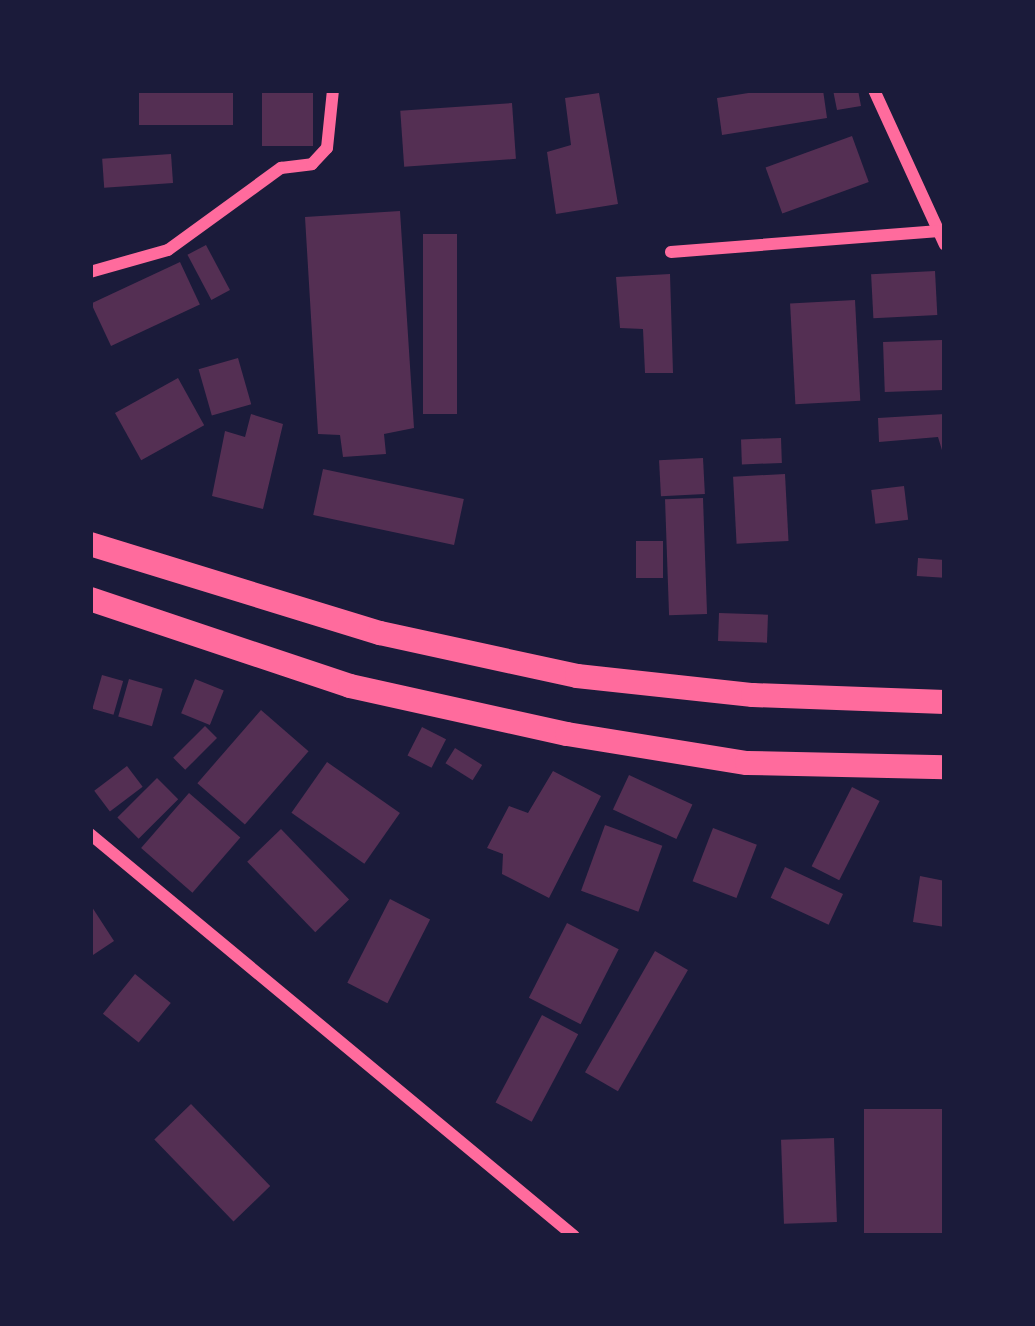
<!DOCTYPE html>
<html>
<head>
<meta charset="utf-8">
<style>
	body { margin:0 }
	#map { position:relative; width:1035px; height:1326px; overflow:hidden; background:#1b1b3a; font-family:Helvetica,sans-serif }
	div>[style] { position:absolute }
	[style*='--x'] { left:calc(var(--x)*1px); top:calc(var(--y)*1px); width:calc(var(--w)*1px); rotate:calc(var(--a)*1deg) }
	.building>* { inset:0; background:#542f53; transform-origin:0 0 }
	.minor>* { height:12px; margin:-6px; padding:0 6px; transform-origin:6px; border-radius:6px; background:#ff6b9d }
	.trunk>* { height:24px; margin:-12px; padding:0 12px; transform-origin:12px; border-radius:12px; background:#ff6b9d }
	span { translate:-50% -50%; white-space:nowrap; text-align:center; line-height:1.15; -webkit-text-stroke:10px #1b1b3a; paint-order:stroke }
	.frame { position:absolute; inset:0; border:93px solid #1b1b3a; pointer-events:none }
</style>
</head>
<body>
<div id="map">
	<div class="building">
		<div style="left:139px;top:90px;width:94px;height:35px"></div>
		<div style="left:262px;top:90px;width:51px;height:56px"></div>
		<div style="clip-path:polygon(767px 90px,823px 90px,827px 118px,722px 135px,717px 98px)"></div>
		<div style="clip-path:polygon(833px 90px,858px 90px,861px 106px,837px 110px)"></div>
		<div style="clip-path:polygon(599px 93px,618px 204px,556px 214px,547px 152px,571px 145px,565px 98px)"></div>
		<div style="left:512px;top:103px;width:56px;height:112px;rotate:86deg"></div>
		<div style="left:852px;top:136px;width:49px;height:92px;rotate:70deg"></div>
		<div style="left:171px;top:154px;width:29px;height:69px;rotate:86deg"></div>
		<div style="clip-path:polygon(400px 211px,414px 428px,384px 434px,386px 454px,343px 457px,340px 435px,318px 434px,305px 217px)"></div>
		<div style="left:423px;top:234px;width:34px;height:180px"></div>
		<div style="left:206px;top:245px;width:51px;height:21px;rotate:62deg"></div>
		<div style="left:180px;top:262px;width:47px;height:98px;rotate:65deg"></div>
		<div style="left:935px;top:271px;width:44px;height:64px;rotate:87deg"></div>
		<div style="clip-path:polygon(670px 274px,673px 373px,645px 373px,643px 329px,620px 328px,616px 277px)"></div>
		<div style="left:855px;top:300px;width:101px;height:65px;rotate:87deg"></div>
		<div style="left:942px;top:340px;width:50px;height:59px;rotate:88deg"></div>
		<div style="left:238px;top:358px;width:48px;height:41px;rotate:74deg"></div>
		<div style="left:178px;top:378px;width:54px;height:72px;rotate:61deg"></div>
		<div style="clip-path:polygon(251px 414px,283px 424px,263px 509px,212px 496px,225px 431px,245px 437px)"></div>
		<div style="clip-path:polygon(945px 414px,945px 460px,938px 437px,879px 442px,878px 418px)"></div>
		<div style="left:781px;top:438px;width:25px;height:40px;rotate:88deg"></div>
		<div style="left:703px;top:458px;width:36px;height:44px;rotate:87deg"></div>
		<div style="left:323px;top:469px;width:144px;height:47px;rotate:12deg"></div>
		<div style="left:785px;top:474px;width:67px;height:52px;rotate:87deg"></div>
		<div style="left:904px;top:486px;width:34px;height:33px;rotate:83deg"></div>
		<div style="left:703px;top:498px;width:116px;height:38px;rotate:88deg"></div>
		<div style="left:636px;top:541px;width:27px;height:37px"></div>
		<div style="left:918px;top:558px;width:27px;height:18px;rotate:4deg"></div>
		<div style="left:719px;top:613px;width:49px;height:28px;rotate:2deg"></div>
		<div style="left:102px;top:675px;width:22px;height:35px;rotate:16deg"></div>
		<div style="left:129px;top:679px;width:35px;height:39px;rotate:16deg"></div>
		<div style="left:195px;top:679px;width:31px;height:37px;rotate:22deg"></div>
		<div style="left:261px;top:710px;width:63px;height:97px;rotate:41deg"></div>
		<div style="left:205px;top:726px;width:17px;height:45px;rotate:45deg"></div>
		<div style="left:422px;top:727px;width:27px;height:32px;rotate:27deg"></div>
		<div style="left:455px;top:748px;width:32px;height:18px;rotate:32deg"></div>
		<div style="left:327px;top:762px;width:89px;height:62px;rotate:35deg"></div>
		<div style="left:127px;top:766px;width:26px;height:41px;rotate:53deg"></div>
		<div style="clip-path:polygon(553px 771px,601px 796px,549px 898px,502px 874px,503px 854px,487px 848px,509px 806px,528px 813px)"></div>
		<div style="left:629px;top:775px;width:70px;height:38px;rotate:25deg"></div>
		<div style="left:157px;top:778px;width:30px;height:56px;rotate:45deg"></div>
		<div style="left:852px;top:787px;width:31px;height:89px;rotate:27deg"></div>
		<div style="left:189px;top:793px;width:68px;height:73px;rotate:41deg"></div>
		<div style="left:605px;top:825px;width:61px;height:70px;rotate:20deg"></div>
		<div style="left:713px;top:828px;width:47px;height:57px;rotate:21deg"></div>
		<div style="left:281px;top:829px;width:98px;height:47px;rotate:46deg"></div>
		<div style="left:785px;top:867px;width:64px;height:34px;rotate:25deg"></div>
		<div style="clip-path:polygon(920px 876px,945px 881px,945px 927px,913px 922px)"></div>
		<div style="left:390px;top:899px;width:45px;height:94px;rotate:27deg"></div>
		<div style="clip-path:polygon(90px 904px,114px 941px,90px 957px)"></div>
		<div style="left:567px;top:923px;width:58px;height:84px;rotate:27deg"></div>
		<div style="left:655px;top:951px;width:38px;height:140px;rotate:30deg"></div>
		<div style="left:135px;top:974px;width:46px;height:51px;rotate:39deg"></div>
		<div style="left:542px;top:1015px;width:41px;height:99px;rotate:28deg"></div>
		<div style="left:191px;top:1104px;width:114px;height:51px;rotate:46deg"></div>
		<div style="left:945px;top:1109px;width:127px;height:81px;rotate:90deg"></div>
		<div style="left:834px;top:1138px;width:84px;height:53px;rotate:88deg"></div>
	</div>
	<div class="minor">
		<div style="--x:874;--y:90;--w:170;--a:65.4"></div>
		<div style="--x:671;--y:252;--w:269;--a:-4.5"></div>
		<div style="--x:90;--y:272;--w:81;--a:-15.8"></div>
		<div style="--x:168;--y:250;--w:140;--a:-36"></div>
		<div style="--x:281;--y:168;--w:31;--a:-7"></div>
		<div style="--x:312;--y:164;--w:22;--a:-47"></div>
		<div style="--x:327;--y:148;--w:58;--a:-84.1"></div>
		<div style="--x:90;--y:834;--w:629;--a:39.71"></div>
	</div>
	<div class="trunk">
		<div style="--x:90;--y:544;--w:303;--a:17.1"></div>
		<div style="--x:380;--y:633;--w:202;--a:12.3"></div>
		<div style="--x:577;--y:676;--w:177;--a:6.2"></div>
		<div style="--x:753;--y:695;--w:192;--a:2.1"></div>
		<div style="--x:90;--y:599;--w:274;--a:18.5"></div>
		<div style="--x:350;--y:686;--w:222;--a:12.5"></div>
		<div style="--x:567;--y:734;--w:182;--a:9.2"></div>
		<div style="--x:747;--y:763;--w:198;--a:1.2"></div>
	</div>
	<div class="frame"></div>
</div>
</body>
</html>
